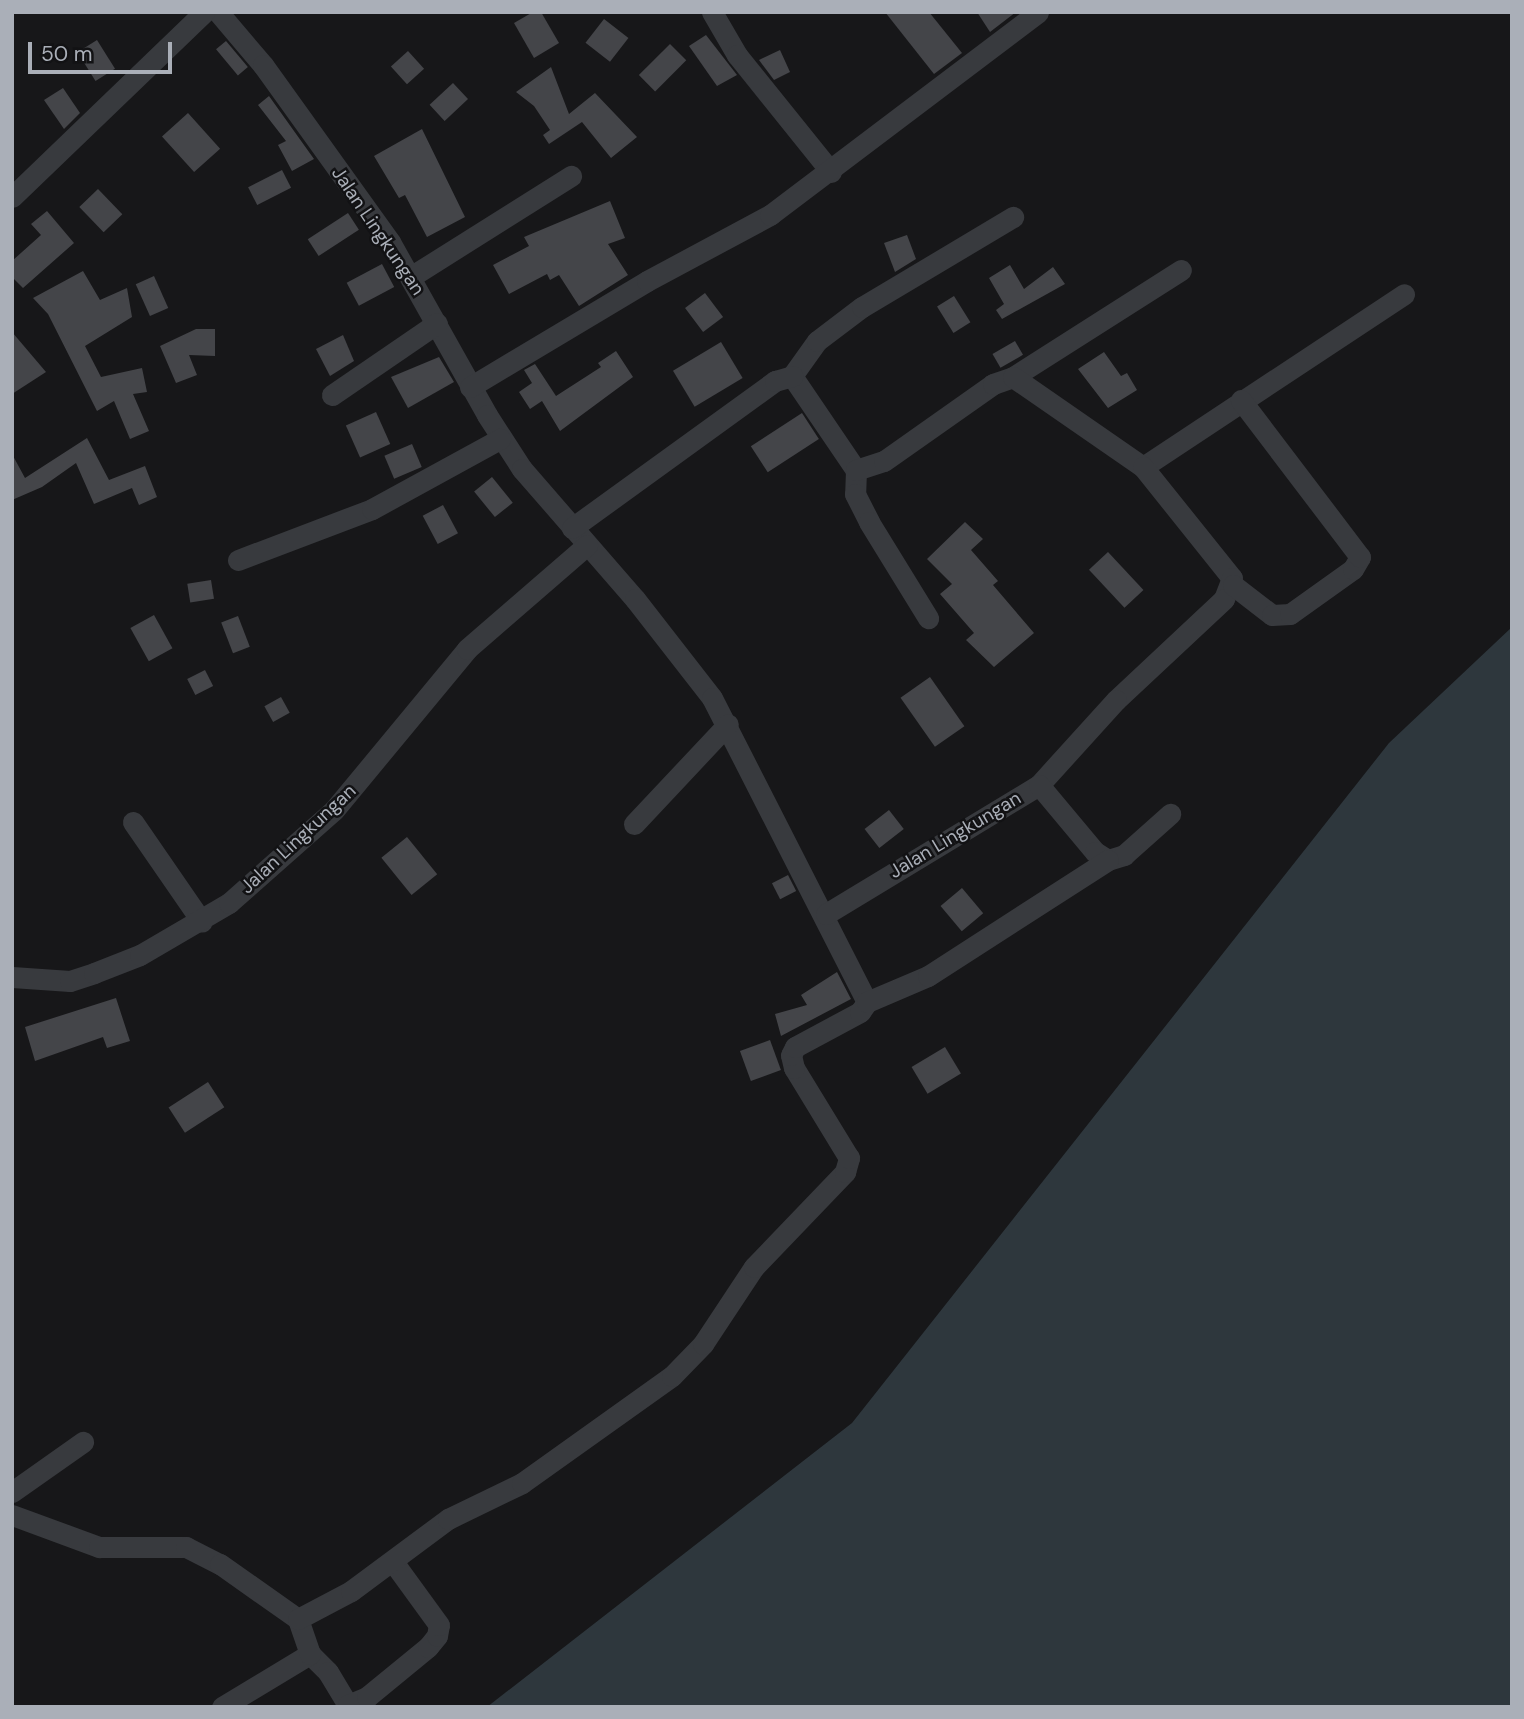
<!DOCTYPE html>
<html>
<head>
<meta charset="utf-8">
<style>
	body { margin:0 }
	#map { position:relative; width:1524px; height:1719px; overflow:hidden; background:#171719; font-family:"DM Sans",sans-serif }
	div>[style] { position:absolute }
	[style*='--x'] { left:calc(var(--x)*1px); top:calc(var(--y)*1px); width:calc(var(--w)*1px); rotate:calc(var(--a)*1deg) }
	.water>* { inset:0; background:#2e373d }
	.building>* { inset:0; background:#444549; transform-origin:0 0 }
	.minor>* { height:21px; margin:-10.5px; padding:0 10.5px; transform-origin:10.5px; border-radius:10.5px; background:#383a3e }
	span { translate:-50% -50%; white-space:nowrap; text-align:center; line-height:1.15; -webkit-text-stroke:5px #121214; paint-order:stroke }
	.street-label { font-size:19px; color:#aaafb8 }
	.frame { position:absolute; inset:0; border:14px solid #aaafb8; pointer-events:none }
	.scale { position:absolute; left:28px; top:42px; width:144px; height:32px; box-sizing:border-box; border:4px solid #aaafb8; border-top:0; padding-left:9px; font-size:21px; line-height:24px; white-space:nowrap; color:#aaafb8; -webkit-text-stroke:5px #121214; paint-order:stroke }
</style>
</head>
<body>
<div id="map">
	<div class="water">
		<div style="clip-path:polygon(1512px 627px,1512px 1707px,487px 1707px,852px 1423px,1389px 743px)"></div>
	</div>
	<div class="building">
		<div style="clip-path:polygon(533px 12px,541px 12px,559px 43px,534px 58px,514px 23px)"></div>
		<div style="clip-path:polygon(885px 12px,929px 12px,962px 53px,934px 74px)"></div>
		<div style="clip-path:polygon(977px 12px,1016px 12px,990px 32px)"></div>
		<div style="left:604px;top:19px;width:31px;height:30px;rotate:38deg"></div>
		<div style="clip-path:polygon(706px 35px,737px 75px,717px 86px,689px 46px)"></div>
		<div style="left:97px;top:40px;width:34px;height:23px;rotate:58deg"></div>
		<div style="left:226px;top:41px;width:34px;height:13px;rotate:50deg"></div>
		<div style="left:670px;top:44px;width:23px;height:44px;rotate:45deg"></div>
		<div style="clip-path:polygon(780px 50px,790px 72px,774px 80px,759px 60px)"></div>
		<div style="left:408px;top:51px;width:24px;height:23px;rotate:48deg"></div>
		<div style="clip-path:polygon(551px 67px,569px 114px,595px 93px,637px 137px,611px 158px,582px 122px,549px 144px,543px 135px,550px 130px,534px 106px,516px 92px)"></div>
		<div style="left:453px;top:83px;width:22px;height:32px;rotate:47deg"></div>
		<div style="clip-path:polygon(63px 88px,80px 113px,64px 129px,44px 100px)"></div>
		<div style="clip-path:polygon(269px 96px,314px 159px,292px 171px,278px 145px,286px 141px,258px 105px)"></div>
		<div style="left:188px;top:113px;width:48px;height:35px;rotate:48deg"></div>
		<div style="clip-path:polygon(422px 129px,465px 217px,427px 237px,405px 195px,399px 198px,374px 156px)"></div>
		<div style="left:282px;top:170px;width:20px;height:38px;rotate:63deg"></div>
		<div style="left:98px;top:189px;width:35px;height:26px;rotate:46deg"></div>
		<div style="clip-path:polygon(610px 201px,625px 238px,608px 244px,628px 275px,579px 306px,559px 275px,550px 280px,547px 274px,509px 294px,493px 265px,529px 246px,524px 237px)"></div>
		<div style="clip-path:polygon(47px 211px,74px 243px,23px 288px,12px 277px,12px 261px,41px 235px,31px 224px)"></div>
		<div style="left:348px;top:213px;width:20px;height:48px;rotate:57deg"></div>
		<div style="clip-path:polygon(907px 235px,916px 259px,895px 272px,884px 243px)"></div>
		<div style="left:382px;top:264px;width:26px;height:40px;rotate:62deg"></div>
		<div style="clip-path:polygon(1010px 265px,1024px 289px,1053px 267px,1065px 284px,1002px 319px,996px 310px,1004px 304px,989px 278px)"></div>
		<div style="clip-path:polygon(83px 271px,100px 300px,127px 288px,132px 317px,85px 346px,101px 377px,142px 368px,147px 392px,133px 394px,149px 431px,130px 439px,114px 401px,97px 411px,48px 314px,33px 298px)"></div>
		<div style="left:154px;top:276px;width:35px;height:20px;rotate:66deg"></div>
		<div style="left:705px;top:293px;width:30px;height:25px;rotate:53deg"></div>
		<div style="left:954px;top:296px;width:31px;height:20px;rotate:58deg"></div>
		<div style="clip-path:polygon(196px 329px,215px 329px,215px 356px,189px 355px,197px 375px,176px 383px,160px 346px)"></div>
		<div style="clip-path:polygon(12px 332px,46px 372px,12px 394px)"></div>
		<div style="clip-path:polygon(343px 335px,354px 361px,330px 376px,316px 349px)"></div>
		<div style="left:1015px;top:341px;width:16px;height:26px;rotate:60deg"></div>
		<div style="left:721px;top:342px;width:42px;height:56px;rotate:59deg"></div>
		<div style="clip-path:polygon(616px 351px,633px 377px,560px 431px,542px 401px,530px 409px,519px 392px,532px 383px,524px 370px,535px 364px,556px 396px,601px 367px,598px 363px)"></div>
		<div style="clip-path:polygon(1104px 352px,1121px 376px,1127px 373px,1137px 390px,1108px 408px,1078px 369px)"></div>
		<div style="clip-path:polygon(439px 357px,454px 382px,408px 408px,391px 377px)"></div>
		<div style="left:376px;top:412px;width:35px;height:33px;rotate:66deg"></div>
		<div style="left:802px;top:413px;width:31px;height:61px;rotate:57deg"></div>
		<div style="clip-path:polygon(87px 438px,109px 480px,145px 466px,157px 497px,139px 505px,132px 488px,94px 504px,76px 463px,42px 487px,12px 500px,12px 454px,25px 478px)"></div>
		<div style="left:412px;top:444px;width:25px;height:30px;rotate:67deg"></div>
		<div style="left:492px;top:477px;width:33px;height:23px;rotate:51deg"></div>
		<div style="left:443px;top:505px;width:32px;height:23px;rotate:62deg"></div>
		<div style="clip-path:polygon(965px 522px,983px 539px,971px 550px,998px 581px,993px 585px,1034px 633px,994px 667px,966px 640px,974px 633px,940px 594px,952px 584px,927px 559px)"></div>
		<div style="left:1108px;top:552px;width:52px;height:26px;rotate:47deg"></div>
		<div style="left:211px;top:580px;width:19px;height:24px;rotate:81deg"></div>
		<div style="left:154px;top:615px;width:38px;height:27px;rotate:61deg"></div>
		<div style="left:238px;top:616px;width:33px;height:18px;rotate:69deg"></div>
		<div style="left:205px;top:670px;width:18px;height:20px;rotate:63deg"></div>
		<div style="left:930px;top:677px;width:60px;height:36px;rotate:55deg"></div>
		<div style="left:281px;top:697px;width:18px;height:19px;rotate:61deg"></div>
		<div style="left:889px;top:810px;width:24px;height:31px;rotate:52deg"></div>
		<div style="left:407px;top:837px;width:48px;height:33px;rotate:51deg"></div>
		<div style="left:788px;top:875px;width:18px;height:18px;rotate:63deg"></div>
		<div style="left:962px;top:888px;width:33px;height:28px;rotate:50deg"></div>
		<div style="clip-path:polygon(837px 972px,851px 999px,781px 1036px,775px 1014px,807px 1005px,801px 995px)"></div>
		<div style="clip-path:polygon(116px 998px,130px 1041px,107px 1048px,103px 1037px,35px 1061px,25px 1027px)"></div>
		<div style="left:770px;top:1040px;width:32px;height:32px;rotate:70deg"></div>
		<div style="left:945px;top:1047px;width:31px;height:39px;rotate:59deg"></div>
		<div style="left:208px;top:1082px;width:30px;height:47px;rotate:57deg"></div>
	</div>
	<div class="minor">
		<div style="--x:218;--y:12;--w:70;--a:49.7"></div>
		<div style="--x:263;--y:65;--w:218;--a:54.3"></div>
		<div style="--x:390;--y:242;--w:198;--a:60.7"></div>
		<div style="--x:487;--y:415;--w:64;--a:57.1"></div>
		<div style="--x:522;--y:469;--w:172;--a:49"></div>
		<div style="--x:635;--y:599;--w:125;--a:52.1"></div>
		<div style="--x:712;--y:698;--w:341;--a:63"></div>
		<div style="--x:712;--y:12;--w:50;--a:59.8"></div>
		<div style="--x:737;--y:55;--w:150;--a:51.2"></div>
		<div style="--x:12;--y:197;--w:267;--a:-43.9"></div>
		<div style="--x:412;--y:276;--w:188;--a:-32.2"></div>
		<div style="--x:792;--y:376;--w:114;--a:55.8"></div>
		<div style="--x:856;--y:470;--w:24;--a:92"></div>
		<div style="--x:855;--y:494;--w:31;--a:63"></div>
		<div style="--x:869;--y:522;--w:113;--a:58.4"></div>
		<div style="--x:792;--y:376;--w:43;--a:-54.5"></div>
		<div style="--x:817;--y:341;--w:56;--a:-37.1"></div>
		<div style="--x:862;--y:307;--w:176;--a:-30.8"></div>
		<div style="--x:1013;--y:377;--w:199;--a:-32.5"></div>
		<div style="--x:470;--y:387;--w:206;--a:-30.9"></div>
		<div style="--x:647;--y:281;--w:140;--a:-28.2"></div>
		<div style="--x:770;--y:215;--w:336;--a:-37.1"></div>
		<div style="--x:332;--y:395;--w:127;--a:-34.4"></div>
		<div style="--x:1143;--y:467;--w:313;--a:-33.5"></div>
		<div style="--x:856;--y:470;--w:29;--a:-18"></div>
		<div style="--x:884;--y:461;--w:133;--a:-35.2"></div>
		<div style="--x:993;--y:384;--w:21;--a:-19"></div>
		<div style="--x:1013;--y:377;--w:158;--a:34.7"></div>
		<div style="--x:1143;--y:467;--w:142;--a:51.3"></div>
		<div style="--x:1232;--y:578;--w:22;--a:111"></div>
		<div style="--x:1224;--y:599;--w:148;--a:136.9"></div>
		<div style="--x:1116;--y:700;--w:115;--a:132.2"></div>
		<div style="--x:572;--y:528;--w:251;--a:-35.9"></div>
		<div style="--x:775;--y:381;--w:18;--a:-16"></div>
		<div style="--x:238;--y:560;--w:143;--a:-20.8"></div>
		<div style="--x:372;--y:509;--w:146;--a:-28.7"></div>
		<div style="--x:1233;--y:585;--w:49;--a:37.6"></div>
		<div style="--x:1272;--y:615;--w:18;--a:-3"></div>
		<div style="--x:1290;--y:614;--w:77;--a:-35.5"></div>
		<div style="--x:1353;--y:569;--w:14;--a:-60"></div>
		<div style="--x:1360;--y:557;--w:197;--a:-127.2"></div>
		<div style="--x:133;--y:822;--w:121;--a:55.4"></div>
		<div style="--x:634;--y:824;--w:137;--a:-46.8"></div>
		<div style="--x:826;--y:914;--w:249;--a:-31.2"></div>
		<div style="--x:1039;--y:785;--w:87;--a:50.1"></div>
		<div style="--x:1095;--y:852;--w:15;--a:32"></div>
		<div style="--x:1108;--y:860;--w:17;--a:-17"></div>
		<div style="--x:1124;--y:855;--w:62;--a:-41.7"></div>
		<div style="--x:12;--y:977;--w:58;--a:3.9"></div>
		<div style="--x:70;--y:981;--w:25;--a:-18"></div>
		<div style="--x:94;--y:973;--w:49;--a:-21.4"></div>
		<div style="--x:140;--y:955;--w:103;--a:-30.3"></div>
		<div style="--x:229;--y:903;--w:140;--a:-41.5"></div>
		<div style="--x:334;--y:810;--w:209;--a:-50.4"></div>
		<div style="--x:467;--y:649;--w:159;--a:-40.9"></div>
		<div style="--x:12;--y:1492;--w:87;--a:-35.2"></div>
		<div style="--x:12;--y:1515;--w:93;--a:20.2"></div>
		<div style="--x:99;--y:1547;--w:87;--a:0"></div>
		<div style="--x:186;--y:1547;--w:38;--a:27"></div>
		<div style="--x:220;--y:1564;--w:95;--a:35.2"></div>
		<div style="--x:310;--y:1654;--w:25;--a:45"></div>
		<div style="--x:328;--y:1672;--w:39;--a:59"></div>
		<div style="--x:348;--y:1705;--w:21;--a:-23"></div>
		<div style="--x:367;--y:1697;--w:79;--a:-39.3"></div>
		<div style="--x:428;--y:1647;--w:14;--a:-51"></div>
		<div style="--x:437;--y:1636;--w:11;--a:-80"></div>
		<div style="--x:439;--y:1625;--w:77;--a:-126"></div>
		<div style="--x:222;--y:1707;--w:103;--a:-31.1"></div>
		<div style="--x:310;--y:1654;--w:37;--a:-109"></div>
		<div style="--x:298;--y:1619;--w:60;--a:-27.8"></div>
		<div style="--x:351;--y:1591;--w:121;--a:-36.6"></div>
		<div style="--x:448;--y:1519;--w:82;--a:-25.9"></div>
		<div style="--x:522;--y:1483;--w:184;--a:-35.5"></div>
		<div style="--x:672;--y:1376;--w:45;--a:-45.9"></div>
		<div style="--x:703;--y:1344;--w:92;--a:-56.5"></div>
		<div style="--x:754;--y:1267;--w:132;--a:-46.2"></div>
		<div style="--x:845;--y:1172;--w:15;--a:-74"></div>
		<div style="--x:849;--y:1158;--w:105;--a:-121.4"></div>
		<div style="--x:794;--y:1068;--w:13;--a:-103"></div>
		<div style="--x:791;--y:1055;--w:9;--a:-63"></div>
		<div style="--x:795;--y:1047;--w:74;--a:-28.3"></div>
		<div style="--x:860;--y:1012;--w:12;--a:-55"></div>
		<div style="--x:867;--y:1002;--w:66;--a:-23.1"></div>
		<div style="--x:928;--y:976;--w:214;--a:-32.8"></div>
	</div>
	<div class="street-label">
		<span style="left:378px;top:231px;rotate:56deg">Jalan Lingkungan</span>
		<span style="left:955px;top:835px;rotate:-31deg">Jalan Lingkungan</span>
		<span style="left:298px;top:839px;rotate:-43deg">Jalan Lingkungan</span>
	</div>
	<div class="frame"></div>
	<div class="scale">50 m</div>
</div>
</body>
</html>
